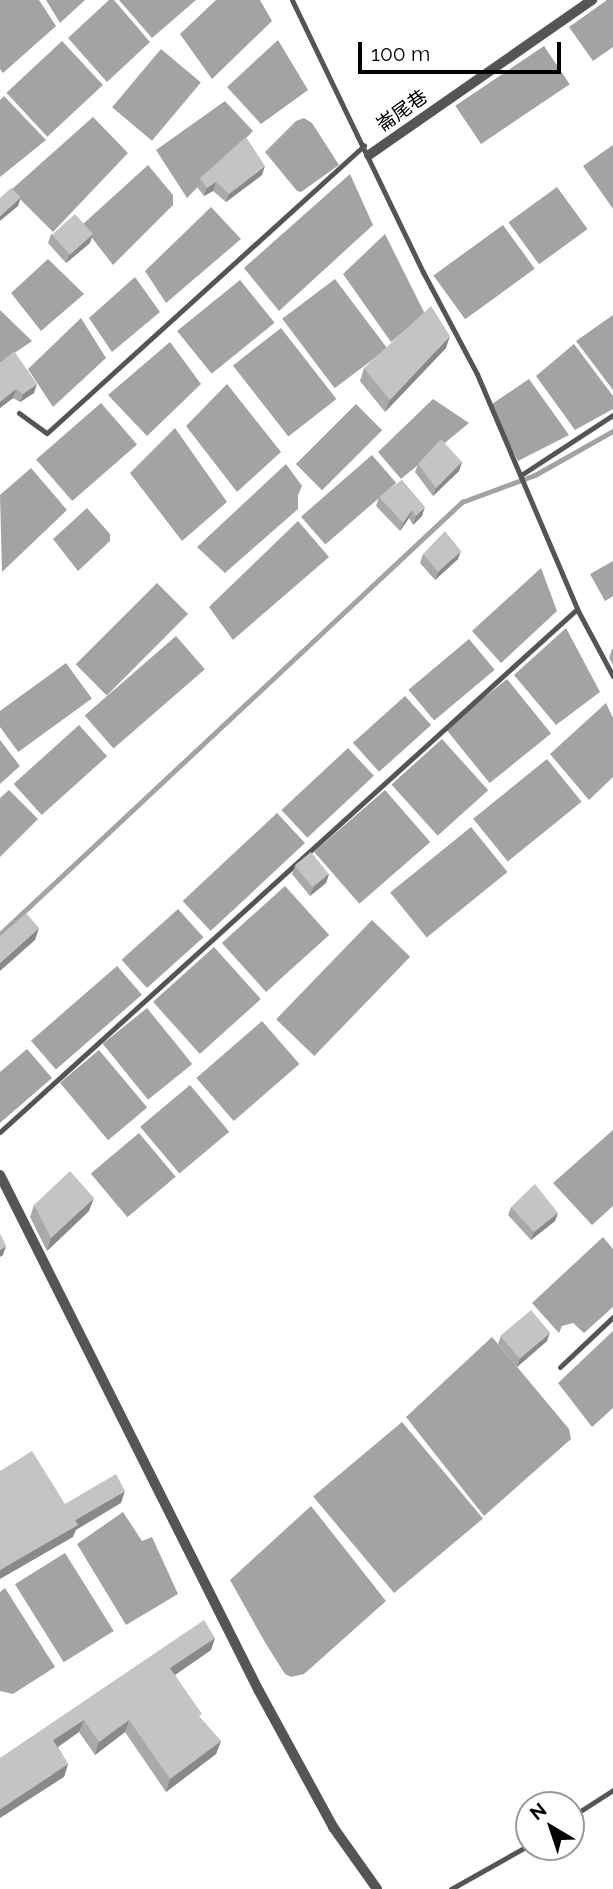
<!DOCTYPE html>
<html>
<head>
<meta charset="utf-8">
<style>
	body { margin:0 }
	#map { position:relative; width:613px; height:1889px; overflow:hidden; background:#fff; font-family:Raleway,"Noto Sans TC",sans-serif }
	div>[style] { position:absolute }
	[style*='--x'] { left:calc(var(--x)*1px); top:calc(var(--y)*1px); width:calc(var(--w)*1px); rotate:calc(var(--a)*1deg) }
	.water>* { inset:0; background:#a3a3a3; transform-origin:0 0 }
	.stream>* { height:4.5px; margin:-2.25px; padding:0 2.25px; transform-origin:2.25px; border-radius:2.25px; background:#a3a3a3 }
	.service>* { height:5px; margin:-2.5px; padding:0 2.5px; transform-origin:2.5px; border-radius:2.5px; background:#555 }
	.minor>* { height:10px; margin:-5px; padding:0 5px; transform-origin:5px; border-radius:5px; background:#555 }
	.wall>* { inset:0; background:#a9a9a9 }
	.shaded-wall>* { inset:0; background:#898989 }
	.building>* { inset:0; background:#c4c4c4; transform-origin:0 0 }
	span { translate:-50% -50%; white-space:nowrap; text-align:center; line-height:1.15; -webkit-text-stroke:5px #fff; paint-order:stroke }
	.street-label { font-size:19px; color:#000 }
	.north { position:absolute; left:515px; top:1791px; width:70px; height:70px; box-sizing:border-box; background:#fff; border:2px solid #999; border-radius:50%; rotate:321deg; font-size:19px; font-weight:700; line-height:28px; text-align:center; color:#000 }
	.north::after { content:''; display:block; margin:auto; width:24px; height:32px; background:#000; clip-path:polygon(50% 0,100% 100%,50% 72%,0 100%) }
	.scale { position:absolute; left:358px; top:42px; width:203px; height:32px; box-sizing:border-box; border:4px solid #000; border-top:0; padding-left:9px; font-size:21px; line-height:24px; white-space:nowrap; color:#000; -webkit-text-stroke:5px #fff; paint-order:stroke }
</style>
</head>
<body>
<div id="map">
	<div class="water">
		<div style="clip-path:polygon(0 0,39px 0,56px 26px,3px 73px,0 69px)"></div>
		<div style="clip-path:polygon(46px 0,85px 0,60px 23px)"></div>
		<div style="clip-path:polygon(109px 0,114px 0,150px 42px,107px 82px,68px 38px)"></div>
		<div style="clip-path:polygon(119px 0,196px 0,152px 38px)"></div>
		<div style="clip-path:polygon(216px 0,260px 0,272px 21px,212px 79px,180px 34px)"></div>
		<div style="clip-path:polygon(607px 0,613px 0,613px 47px,593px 61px,569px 27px)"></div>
		<div style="clip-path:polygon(278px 40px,308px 90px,261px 124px,227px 87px)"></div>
		<div style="left:62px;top:41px;width:60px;height:76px;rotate:47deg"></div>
		<div style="left:544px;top:46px;width:46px;height:107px;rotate:56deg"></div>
		<div style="left:161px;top:49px;width:52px;height:76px;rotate:40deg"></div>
		<div style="clip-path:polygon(4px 96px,46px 140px,0 177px,0 100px)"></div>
		<div style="clip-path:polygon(225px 101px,253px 131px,187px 198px,156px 150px)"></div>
		<div style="clip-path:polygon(93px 117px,128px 153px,53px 232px,11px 190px)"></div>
		<div style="clip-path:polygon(304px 118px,312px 123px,339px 165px,301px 192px,297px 191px,265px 152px,296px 121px)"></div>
		<div style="clip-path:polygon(613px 145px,613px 209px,583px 166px)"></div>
		<div style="clip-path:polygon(148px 165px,173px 195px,173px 205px,113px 265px,82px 225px)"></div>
		<div style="clip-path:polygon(350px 174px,373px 225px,279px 311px,244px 268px)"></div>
		<div style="left:557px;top:187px;width:52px;height:60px;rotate:54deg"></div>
		<div style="clip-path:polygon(211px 207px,241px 239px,166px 303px,145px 271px)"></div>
		<div style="left:503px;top:225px;width:54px;height:86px;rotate:54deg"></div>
		<div style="clip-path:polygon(385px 234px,425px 314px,391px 342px,343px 274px)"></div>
		<div style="clip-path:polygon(48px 259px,84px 294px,41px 331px,11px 293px)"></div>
		<div style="clip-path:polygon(135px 277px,160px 312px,112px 352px,89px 318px)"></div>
		<div style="left:335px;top:279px;width:87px;height:66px;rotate:53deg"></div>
		<div style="left:240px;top:280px;width:55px;height:81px;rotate:51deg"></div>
		<div style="clip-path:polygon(0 310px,32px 341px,0 363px)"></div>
		<div style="clip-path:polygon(613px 315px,613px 390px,576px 341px)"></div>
		<div style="clip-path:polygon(81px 318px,106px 358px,53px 407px,28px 369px)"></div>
		<div style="left:281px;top:328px;width:90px;height:61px;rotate:52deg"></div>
		<div style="clip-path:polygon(170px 342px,201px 384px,147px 436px,108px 395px)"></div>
		<div style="clip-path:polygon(574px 344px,613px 396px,613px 409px,575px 430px,536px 376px)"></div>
		<div style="clip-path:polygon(529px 379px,569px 435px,518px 461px,489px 406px)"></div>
		<div style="clip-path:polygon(227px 384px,281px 452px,237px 492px,186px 426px)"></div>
		<div style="clip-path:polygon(433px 399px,469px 423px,401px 479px,378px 452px)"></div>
		<div style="left:101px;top:403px;width:55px;height:86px;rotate:49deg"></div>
		<div style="left:356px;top:404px;width:37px;height:85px;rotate:45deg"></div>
		<div style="clip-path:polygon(175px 428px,227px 502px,182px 541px,130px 473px)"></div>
		<div style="left:372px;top:455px;width:37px;height:94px;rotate:49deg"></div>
		<div style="clip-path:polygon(286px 464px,302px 486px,298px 495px,298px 509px,225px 573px,197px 547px)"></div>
		<div style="clip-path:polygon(31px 468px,67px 510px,2px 572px,0 495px)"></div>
		<div style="clip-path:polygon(87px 508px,110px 534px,110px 541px,78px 571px,53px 539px)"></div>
		<div style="clip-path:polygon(298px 521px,329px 557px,233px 640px,209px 607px)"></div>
		<div style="clip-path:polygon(613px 561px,613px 596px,605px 601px,590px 574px)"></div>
		<div style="clip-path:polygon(541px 568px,557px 611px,501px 663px,472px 631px)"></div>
		<div style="left:157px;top:583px;width:44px;height:115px;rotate:45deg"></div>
		<div style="clip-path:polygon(566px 628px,600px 692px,556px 725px,514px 675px)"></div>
		<div style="left:176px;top:636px;width:44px;height:121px;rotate:49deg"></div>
		<div style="left:469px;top:639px;width:40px;height:79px;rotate:50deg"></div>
		<div style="left:66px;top:663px;width:44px;height:91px;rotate:54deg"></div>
		<div style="left:507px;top:679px;width:70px;height:79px;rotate:51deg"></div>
		<div style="left:405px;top:696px;width:39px;height:70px;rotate:48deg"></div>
		<div style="clip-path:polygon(606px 703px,613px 718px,613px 777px,589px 800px,550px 754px)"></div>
		<div style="left:79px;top:725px;width:42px;height:88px;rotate:48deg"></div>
		<div style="left:442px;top:739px;width:69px;height:68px;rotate:48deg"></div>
		<div style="clip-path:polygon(0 740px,20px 766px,0 784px)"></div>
		<div style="left:348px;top:748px;width:38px;height:91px;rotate:47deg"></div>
		<div style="left:547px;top:759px;width:55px;height:95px;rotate:51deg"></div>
		<div style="clip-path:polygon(9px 790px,38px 819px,0 857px,0 798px)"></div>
		<div style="left:385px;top:790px;width:69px;height:94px;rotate:49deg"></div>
		<div style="left:277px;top:813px;width:41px;height:129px;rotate:47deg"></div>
		<div style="left:471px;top:827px;width:58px;height:104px;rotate:51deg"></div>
		<div style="left:285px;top:886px;width:66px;height:85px;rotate:48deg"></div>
		<div style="left:178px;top:909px;width:38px;height:76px;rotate:48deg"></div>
		<div style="left:372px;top:920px;width:53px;height:138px;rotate:44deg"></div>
		<div style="left:214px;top:947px;width:70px;height:82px;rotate:48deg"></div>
		<div style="left:117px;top:966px;width:38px;height:114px;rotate:49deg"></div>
		<div style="left:147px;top:1008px;width:72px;height:57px;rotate:51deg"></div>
		<div style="left:262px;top:1021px;width:57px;height:87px;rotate:49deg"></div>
		<div style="clip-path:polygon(27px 1049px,52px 1078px,0 1123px,0 1072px)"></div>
		<div style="left:99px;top:1050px;width:75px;height:51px;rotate:50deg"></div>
		<div style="left:190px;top:1085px;width:61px;height:65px;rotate:50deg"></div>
		<div style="clip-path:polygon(613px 1130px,613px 1206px,592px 1225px,553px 1183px)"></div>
		<div style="left:139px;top:1133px;width:57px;height:63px;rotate:50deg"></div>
		<div style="clip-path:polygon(603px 1237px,613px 1249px,613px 1307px,584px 1333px,573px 1323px,562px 1326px,559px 1333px,532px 1303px)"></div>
		<div style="clip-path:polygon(613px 1331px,613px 1408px,592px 1427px,558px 1383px)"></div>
		<div style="clip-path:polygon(492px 1337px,569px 1429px,571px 1439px,484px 1516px,406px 1417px)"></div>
		<div style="left:402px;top:1422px;width:126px;height:116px;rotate:50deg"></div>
		<div style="clip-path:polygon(311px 1506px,386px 1601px,304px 1674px,291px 1677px,285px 1674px,266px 1644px,230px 1580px)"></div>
		<div style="clip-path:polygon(123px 1512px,142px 1541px,152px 1537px,178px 1594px,126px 1625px,77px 1544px)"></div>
		<div style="left:65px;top:1553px;width:92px;height:59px;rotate:58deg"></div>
		<div style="clip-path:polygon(5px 1588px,55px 1667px,13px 1694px,0 1691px,0 1592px)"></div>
	</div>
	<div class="stream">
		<div style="--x:0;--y:934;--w:633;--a:-43.08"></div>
		<div style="--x:462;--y:502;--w:78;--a:-20.3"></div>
		<div style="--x:535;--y:475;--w:90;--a:-29.4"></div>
	</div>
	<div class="service">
		<div style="--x:292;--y:0;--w:302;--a:64.3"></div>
		<div style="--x:423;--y:272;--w:115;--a:62.1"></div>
		<div style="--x:477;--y:374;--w:255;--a:66.9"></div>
		<div style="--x:577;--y:609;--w:76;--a:61.8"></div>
		<div style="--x:19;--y:413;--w:34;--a:36"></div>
		<div style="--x:47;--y:433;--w:428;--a:-42.2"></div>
		<div style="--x:521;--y:475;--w:110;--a:-33.1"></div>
		<div style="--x:0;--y:1132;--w:779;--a:-42.19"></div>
		<div style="--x:560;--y:1367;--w:73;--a:-43.3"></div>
		<div style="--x:571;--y:1817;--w:50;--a:-32.7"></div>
		<div style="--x:451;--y:1889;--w:90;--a:-29.4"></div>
	</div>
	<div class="minor">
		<div style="--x:369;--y:155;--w:272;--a:-34.8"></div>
		<div style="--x:0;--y:1175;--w:577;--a:63.35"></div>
		<div style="--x:259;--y:1691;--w:155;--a:61.4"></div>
		<div style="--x:333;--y:1827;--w:76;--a:54.6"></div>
	</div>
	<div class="wall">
		<div style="clip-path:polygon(262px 175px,226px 202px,213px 191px,204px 196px,197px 187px,200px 178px)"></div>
		<div style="clip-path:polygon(51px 234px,90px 243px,66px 263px,48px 243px)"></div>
		<div style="clip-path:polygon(446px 348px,385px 412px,360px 381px,364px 368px)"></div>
		<div style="clip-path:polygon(0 363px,34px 393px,20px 402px,13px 398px,0 408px)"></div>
		<div style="clip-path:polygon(462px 462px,459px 471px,433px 496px,415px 472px,418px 464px)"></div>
		<div style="clip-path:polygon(402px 480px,422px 516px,413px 525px,409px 518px,400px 531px,376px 506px,379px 497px)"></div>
		<div style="clip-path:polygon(423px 554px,458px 559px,435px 580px,420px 563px)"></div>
		<div style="clip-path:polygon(612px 649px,613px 649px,613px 665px,609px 658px)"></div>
		<div style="clip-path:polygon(295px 866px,329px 874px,326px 883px,310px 896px,292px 874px)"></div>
		<div style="clip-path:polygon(34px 1205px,89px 1211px,47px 1251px,30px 1217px)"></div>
		<div style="clip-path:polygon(511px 1207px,558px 1213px,555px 1221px,531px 1240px,508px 1215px)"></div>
		<div style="clip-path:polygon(501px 1336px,547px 1341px,517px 1367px,498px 1344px)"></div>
		<div style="clip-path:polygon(215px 1638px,211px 1650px,175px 1675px,200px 1718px,221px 1741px,216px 1754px,166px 1792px,125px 1732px,95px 1755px,79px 1732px,58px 1747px,68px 1764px,64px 1777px,0 1758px)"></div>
	</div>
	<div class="shaded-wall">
		<div style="clip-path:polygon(265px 166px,262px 175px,226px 202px,229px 194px)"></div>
		<div style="clip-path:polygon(216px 182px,213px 191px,204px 196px,207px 188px)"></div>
		<div style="clip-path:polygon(21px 197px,18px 206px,0 221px,0 216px)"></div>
		<div style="clip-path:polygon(93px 234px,90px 243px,66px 263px,69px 255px)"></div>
		<div style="clip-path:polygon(450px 336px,446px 348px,385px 412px,390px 400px)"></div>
		<div style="clip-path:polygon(37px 384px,34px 393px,20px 402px,23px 394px)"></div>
		<div style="clip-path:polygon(16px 389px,13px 398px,0 408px,0 402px)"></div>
		<div style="clip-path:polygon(462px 462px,459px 471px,433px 496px,436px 488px)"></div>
		<div style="clip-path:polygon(425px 507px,422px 516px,413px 525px,416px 516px)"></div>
		<div style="clip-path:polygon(412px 510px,409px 518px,400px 531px,403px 523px)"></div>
		<div style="clip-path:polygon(461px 551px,458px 559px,435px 580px,438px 572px)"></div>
		<div style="clip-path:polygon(329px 874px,326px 883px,310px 896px,313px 888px)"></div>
		<div style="clip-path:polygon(39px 928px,35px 940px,0 971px,0 963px)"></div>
		<div style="clip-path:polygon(94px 1198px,89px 1211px,47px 1251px,51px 1238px)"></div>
		<div style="clip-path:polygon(558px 1213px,555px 1221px,531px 1240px,534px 1232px)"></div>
		<div style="clip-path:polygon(6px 1246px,3px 1255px,0 1257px,0 1250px)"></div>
		<div style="clip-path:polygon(550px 1333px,547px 1341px,517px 1367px,520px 1358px)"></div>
		<div style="clip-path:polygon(125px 1491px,121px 1503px,76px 1530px,73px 1537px,0 1579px,0 1570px,75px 1520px)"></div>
		<div style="clip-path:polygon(215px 1638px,211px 1650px,166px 1681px,170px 1668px)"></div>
		<div style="clip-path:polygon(84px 1720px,79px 1732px,49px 1753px,53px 1740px)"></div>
		<div style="clip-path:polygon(129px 1720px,125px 1732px,95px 1755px,99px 1742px)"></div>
		<div style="clip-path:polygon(221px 1741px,216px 1754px,166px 1792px,170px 1779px)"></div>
		<div style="clip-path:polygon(68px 1764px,64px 1777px,0 1818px,0 1809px)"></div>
	</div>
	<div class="building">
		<div style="clip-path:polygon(246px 137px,265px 166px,229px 194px,216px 182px,207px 188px,200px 178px)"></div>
		<div style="clip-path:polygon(11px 188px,21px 197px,0 216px,0 198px)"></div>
		<div style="left:75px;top:214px;width:27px;height:31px;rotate:48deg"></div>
		<div style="clip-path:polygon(431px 306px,450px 336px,390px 400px,364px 368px)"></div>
		<div style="clip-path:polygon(14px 351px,37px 384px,23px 394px,16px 389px,0 402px,0 363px)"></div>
		<div style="clip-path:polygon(441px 439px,462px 462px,436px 488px,418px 464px)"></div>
		<div style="clip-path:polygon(402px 480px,425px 507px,416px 516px,412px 510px,403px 523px,379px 497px)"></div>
		<div style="clip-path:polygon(445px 531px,461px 551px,438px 572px,423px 554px)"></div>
		<div style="left:311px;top:852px;width:28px;height:21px;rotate:51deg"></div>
		<div style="clip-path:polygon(26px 913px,39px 928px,0 963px,0 936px)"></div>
		<div style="clip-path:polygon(70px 1171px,94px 1198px,51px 1238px,34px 1205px)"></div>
		<div style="clip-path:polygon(535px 1184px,558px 1213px,534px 1232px,511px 1207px)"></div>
		<div style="clip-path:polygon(0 1233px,6px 1246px,0 1250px)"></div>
		<div style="left:531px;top:1310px;width:30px;height:40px;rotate:50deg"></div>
		<div style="clip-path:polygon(32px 1451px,65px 1504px,116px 1474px,125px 1491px,75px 1520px,78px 1525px,0 1570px,0 1471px)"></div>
		<div style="clip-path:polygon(204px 1620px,215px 1638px,170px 1668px,202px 1714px,199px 1716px,221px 1741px,170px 1779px,129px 1720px,99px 1742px,84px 1720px,53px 1740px,68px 1764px,0 1809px,0 1758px)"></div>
	</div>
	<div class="street-label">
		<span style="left:402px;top:111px;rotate:-35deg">崙尾巷</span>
	</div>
	<div class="north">N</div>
	<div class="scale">100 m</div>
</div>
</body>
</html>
